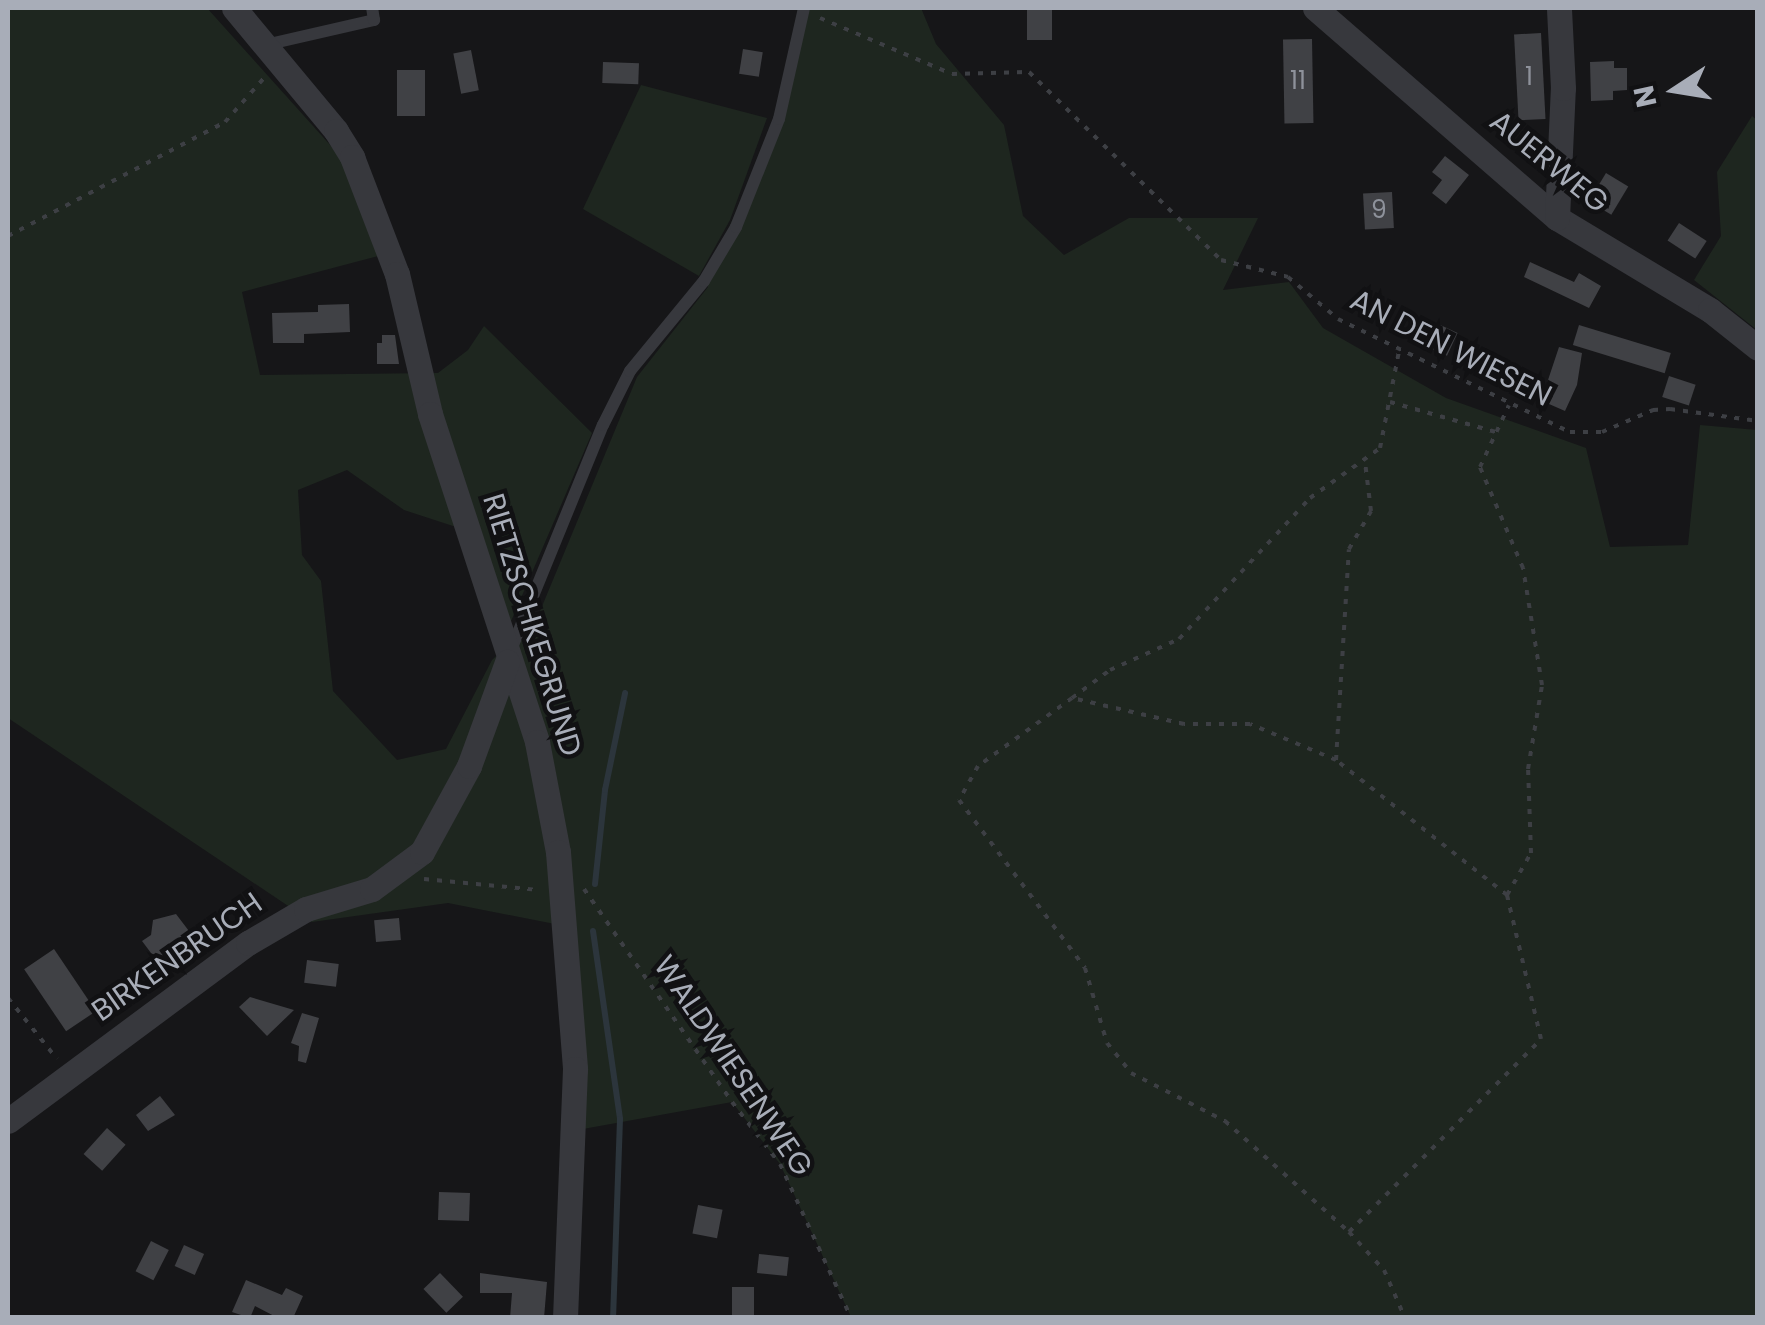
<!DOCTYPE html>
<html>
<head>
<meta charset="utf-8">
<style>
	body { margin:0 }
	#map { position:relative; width:1765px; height:1325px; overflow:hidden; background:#161618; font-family:Poppins,sans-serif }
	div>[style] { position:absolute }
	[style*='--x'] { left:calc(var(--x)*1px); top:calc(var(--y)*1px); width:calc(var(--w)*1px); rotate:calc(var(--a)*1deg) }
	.green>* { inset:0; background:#1e261f }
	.stream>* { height:6px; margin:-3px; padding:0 3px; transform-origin:3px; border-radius:3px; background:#2c353c }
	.building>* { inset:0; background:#404145; transform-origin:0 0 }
	.path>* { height:4px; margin-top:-2px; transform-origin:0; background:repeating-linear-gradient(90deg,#3d3f44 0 5px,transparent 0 13px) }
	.lane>* { height:12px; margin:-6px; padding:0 6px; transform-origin:6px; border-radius:6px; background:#37383d }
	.street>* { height:25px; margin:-12.5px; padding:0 12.5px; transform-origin:12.5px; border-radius:12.5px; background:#37383d }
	span { translate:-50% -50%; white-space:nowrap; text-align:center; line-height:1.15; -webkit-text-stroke:9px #111113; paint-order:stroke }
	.number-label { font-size:25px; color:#8e929b }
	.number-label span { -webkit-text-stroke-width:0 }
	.street-label { font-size:30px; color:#a8adb8 }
	.frame { position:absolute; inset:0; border:10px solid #a8adb8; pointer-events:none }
	.north { position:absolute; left:1625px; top:40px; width:100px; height:100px; -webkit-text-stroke:8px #111113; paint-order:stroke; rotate:258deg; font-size:28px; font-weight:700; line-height:40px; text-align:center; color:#a8adb8 }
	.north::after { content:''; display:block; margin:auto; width:35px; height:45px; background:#a8adb8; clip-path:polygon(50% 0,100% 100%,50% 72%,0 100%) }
</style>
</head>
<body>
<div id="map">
	<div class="green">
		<div style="clip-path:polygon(8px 8px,207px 8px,340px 156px,382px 255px,242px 292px,260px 375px,438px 373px,468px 350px,484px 326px,592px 433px,506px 633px,475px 526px,453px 526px,404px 510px,347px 470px,298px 490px,302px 555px,321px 581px,333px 691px,397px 760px,446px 749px,492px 660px,538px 616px,637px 377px,708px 287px,704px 281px,779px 119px,798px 8px,921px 8px,936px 44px,1004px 125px,1023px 216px,1064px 255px,1129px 218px,1258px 218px,1223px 290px,1289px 282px,1323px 328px,1446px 398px,1586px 448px,1610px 547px,1688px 545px,1700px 425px,1757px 430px,1757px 1317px,851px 1317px,780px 1164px,732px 1102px,572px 1131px,560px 925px,448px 903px,312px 922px,8px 718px)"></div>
		<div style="clip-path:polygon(641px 85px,767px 118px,730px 220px,699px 276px,583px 209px)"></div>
		<div style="clip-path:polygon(1752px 116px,1758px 121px,1757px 330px,1694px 280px,1721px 236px,1717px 172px)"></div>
	</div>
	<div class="stream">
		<div style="--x:595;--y:884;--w:95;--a:-83.9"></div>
		<div style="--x:605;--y:790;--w:99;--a:-78.3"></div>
		<div style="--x:593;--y:931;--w:190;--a:81.8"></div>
		<div style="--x:620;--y:1119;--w:199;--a:92"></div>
	</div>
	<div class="building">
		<div style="left:1052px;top:9px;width:31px;height:25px;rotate:90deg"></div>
		<div style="left:1541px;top:33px;width:86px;height:27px;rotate:87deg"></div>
		<div style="left:1312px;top:39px;width:84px;height:29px;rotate:89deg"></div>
		<div style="left:743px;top:49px;width:20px;height:25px;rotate:9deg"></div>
		<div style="left:471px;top:50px;width:41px;height:18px;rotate:79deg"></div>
		<div style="clip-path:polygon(1614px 61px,1614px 68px,1627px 68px,1627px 90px,1613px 91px,1613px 100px,1591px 101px,1590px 62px)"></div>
		<div style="left:603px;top:62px;width:36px;height:21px;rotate:2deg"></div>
		<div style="left:397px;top:70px;width:28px;height:46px"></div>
		<div style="clip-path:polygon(1445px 156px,1469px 175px,1446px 204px,1432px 193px,1442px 180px,1432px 172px)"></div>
		<div style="left:1606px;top:173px;width:26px;height:33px;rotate:31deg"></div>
		<div style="left:1392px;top:192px;width:36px;height:29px;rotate:87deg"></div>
		<div style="left:1679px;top:223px;width:33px;height:21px;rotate:33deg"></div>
		<div style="clip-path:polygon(1530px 262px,1574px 282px,1579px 273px,1601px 286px,1589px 308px,1524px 277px)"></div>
		<div style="clip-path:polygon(349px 304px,350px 332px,304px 334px,304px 343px,273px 343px,272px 313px,318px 312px,318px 305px)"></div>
		<div style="left:1434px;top:322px;width:26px;height:25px;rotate:25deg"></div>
		<div style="left:1579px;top:325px;width:96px;height:21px;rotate:17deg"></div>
		<div style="clip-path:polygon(382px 335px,395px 335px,399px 364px,377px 364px,377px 343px,382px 343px)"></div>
		<div style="clip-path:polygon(1559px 347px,1582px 353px,1577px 385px,1565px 411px,1549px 404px,1553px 396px,1544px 392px)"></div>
		<div style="left:1669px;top:376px;width:28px;height:22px;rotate:18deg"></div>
		<div style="clip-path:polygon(176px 914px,192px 935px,157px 961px,142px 941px,151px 935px,153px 920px)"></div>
		<div style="left:399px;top:918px;width:22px;height:25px;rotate:85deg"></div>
		<div style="left:54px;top:949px;width:75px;height:36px;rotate:56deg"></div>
		<div style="left:307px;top:960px;width:32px;height:23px;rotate:7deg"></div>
		<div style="clip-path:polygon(250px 997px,294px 1010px,267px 1036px,239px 1007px)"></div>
		<div style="clip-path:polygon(302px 1013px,319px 1018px,306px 1063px,298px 1061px,299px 1046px,291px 1043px)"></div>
		<div style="clip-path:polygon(160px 1096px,175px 1115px,148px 1131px,136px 1115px)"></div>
		<div style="left:107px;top:1128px;width:25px;height:35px;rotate:42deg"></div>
		<div style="left:439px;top:1192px;width:31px;height:28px;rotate:2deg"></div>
		<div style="left:698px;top:1205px;width:25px;height:29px;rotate:11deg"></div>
		<div style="left:151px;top:1241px;width:20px;height:34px;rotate:27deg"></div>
		<div style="left:184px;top:1245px;width:22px;height:23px;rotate:24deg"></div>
		<div style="left:759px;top:1254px;width:30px;height:19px;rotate:6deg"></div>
		<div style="left:440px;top:1273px;width:33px;height:23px;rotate:46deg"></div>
		<div style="clip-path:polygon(480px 1273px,547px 1282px,544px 1318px,510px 1318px,512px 1293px,480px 1293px)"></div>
		<div style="clip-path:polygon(246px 1280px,282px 1295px,286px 1288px,303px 1296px,293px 1318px,278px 1318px,255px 1306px,250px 1318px,232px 1312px)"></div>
		<div style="left:732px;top:1287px;width:22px;height:31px"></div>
	</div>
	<div class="path">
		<div style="--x:820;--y:18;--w:143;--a:23"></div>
		<div style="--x:952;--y:74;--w:77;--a:-1.5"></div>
		<div style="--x:1029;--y:72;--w:269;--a:44.4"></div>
		<div style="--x:1221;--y:260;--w:69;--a:14.2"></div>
		<div style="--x:1288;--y:277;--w:65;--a:40"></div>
		<div style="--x:1338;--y:319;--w:258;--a:26"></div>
		<div style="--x:1570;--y:432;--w:32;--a:0"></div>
		<div style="--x:1602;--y:432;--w:56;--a:-23.3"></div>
		<div style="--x:1653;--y:410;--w:17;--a:-3"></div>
		<div style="--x:1670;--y:409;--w:89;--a:7.8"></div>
		<div style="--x:8;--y:236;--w:245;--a:-27.7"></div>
		<div style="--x:225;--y:122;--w:60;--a:-48.4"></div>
		<div style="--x:1390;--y:402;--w:110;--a:15.8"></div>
		<div style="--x:1072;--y:698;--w:47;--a:-36.4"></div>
		<div style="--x:1110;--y:670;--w:76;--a:-24.2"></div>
		<div style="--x:1179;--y:639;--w:192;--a:-47.1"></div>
		<div style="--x:1310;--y:498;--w:86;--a:-35.5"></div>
		<div style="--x:1380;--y:448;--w:99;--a:-78.9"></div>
		<div style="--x:1336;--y:760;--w:211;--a:-86.5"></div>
		<div style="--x:1349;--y:549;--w:44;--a:-59.9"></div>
		<div style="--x:1371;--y:511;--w:49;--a:-97"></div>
		<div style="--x:424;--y:879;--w:116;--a:5.5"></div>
		<div style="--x:584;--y:889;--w:259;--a:55.2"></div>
		<div style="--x:732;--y:1102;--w:78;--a:52.3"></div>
		<div style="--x:780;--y:1164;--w:170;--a:65.2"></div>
		<div style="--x:1507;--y:895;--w:48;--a:-60.3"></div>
		<div style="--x:1531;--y:853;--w:84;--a:-92"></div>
		<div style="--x:1528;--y:769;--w:85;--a:-80.5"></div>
		<div style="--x:1542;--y:685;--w:119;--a:-99.2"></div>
		<div style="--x:1523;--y:568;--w:110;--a:-113.1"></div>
		<div style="--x:1480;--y:467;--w:68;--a:-64.9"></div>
		<div style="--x:8;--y:998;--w:78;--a:51.2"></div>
		<div style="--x:1349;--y:1232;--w:272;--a:-45.1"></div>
		<div style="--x:1541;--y:1039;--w:148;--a:-103.3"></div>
		<div style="--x:1507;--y:895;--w:218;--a:-141.7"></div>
		<div style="--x:1336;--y:760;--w:93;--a:-157.3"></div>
		<div style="--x:1250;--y:724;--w:66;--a:180"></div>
		<div style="--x:1184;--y:724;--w:115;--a:-166.9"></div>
		<div style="--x:1072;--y:698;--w:116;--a:144.1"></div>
		<div style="--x:978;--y:766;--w:39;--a:119"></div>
		<div style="--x:959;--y:800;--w:210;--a:53.1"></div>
		<div style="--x:1085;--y:968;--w:78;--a:73.7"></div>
		<div style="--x:1107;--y:1043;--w:38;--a:51"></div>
		<div style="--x:1131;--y:1073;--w:106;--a:27.1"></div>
		<div style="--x:1225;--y:1121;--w:166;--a:41.8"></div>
		<div style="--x:1349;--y:1232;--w:52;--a:47.4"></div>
		<div style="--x:1384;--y:1270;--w:52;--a:66.4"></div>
	</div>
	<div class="lane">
		<div style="--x:265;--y:45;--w:112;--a:-12.9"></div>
		<div style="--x:374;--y:20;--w:12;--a:-99"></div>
		<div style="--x:511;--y:650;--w:243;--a:-67.8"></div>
		<div style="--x:603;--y:425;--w:60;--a:-63.4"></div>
		<div style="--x:630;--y:371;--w:117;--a:-50.6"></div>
		<div style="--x:704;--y:281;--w:63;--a:-59.3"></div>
		<div style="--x:736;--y:227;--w:116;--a:-68.3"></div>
		<div style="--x:779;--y:119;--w:114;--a:-77.3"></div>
	</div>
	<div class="street">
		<div style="--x:234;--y:8;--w:160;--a:50.3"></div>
		<div style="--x:336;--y:131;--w:31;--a:58"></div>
		<div style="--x:352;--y:157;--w:125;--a:69"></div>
		<div style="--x:397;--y:274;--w:144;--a:76.7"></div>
		<div style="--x:430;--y:414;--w:345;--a:71.9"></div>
		<div style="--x:537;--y:742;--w:112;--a:79.2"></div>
		<div style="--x:558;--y:852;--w:218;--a:85.5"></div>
		<div style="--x:575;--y:1069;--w:249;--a:92.3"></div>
		<div style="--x:1315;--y:8;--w:320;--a:41"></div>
		<div style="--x:1557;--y:218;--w:179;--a:31"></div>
		<div style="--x:1710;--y:310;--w:61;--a:38.4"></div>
		<div style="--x:1557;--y:218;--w:130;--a:-87.4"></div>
		<div style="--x:1563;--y:88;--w:80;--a:-92.9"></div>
		<div style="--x:8;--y:1121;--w:299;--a:-36.6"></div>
		<div style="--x:248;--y:943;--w:67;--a:-30.4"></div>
		<div style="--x:306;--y:909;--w:69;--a:-16.9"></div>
		<div style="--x:372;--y:889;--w:62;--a:-36.5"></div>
		<div style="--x:422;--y:852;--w:98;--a:-61.3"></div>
		<div style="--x:469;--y:766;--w:111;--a:-69.9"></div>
	</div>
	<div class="number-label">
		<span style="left:1529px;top:77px">1</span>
		<span style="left:1298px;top:81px">11</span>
		<span style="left:1379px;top:210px">9</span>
	</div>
	<div class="street-label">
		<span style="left:1549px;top:162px;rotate:39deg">AUERWEG</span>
		<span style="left:1451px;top:348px;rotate:27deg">AN DEN WIESEN</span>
		<span style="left:532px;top:625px;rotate:73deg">RIETZSCHKEGRUND</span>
		<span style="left:177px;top:957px;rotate:-35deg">BIRKENBRUCH</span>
		<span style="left:733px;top:1066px;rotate:56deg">WALDWIESENWEG</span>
	</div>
	<div class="frame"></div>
	<div class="north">N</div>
</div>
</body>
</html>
